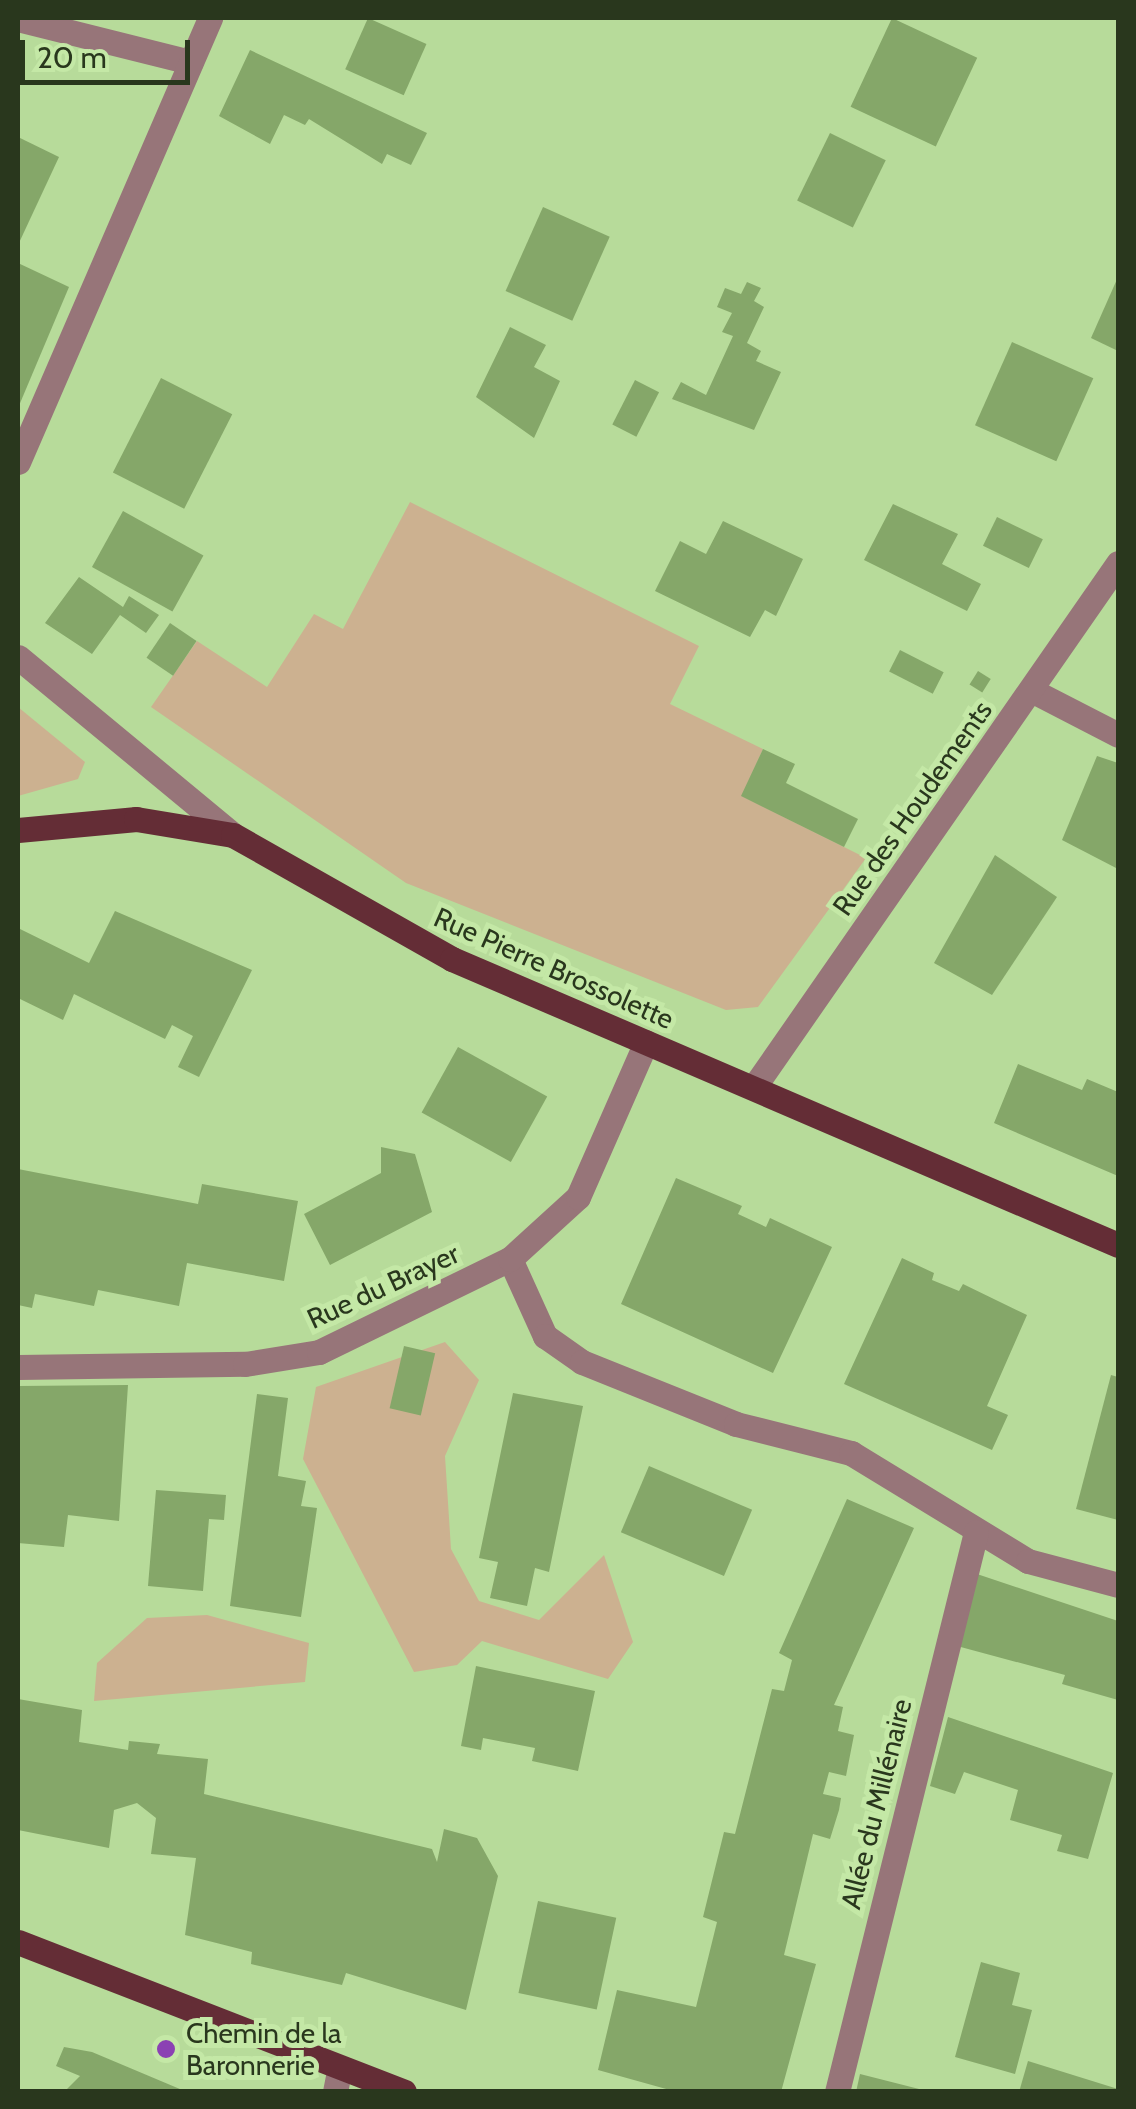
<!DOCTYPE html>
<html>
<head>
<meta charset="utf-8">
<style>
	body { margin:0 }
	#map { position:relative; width:1136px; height:2109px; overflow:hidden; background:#b7db9a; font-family:Cabin,sans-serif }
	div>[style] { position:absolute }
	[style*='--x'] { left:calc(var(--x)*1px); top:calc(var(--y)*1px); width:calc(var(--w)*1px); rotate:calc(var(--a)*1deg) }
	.green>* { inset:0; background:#ccb190 }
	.building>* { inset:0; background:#85a769; transform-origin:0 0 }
	.minor>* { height:25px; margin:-12.5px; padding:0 12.5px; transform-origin:12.5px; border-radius:12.5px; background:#977579 }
	.major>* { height:25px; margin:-12.5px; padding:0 12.5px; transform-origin:12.5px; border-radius:12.5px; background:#642d36 }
	.dots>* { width:28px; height:28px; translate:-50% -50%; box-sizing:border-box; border:5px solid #c4e8a6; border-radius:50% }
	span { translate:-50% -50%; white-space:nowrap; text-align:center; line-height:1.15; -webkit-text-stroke:10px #c4e8a6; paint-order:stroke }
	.street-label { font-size:28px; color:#29371d }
	.poi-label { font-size:28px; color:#29371d }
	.left { translate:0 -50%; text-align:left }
	.frame { position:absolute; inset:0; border:20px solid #29371d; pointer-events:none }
	.scale { position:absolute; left:20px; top:40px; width:170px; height:45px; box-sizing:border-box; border:5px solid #29371d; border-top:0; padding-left:12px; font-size:30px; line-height:35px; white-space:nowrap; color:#29371d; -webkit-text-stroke:8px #c4e8a6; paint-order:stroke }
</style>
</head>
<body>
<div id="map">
	<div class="green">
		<div style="clip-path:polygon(410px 502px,699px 646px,670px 704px,763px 749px,742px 796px,866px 858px,758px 1007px,726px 1010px,406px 883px,151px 707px,197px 641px,267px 687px,314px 614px,343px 629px)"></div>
		<div style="clip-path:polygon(18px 707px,85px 762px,78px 779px,18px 796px)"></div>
		<div style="clip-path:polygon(445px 1342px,479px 1380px,445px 1456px,451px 1549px,479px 1601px,539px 1620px,604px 1555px,633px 1642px,608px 1679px,482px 1641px,457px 1665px,414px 1672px,303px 1459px,316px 1387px)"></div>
		<div style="clip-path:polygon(207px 1615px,309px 1643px,305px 1682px,94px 1701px,97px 1663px,147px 1618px)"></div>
	</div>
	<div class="building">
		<div style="left:368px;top:18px;width:64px;height:56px;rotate:24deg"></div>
		<div style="left:892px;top:18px;width:94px;height:98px;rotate:25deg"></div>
		<div style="clip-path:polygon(250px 50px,427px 133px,411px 165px,387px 154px,382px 164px,309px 119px,305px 125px,284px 115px,270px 144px,219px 116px)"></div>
		<div style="left:830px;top:133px;width:62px;height:75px;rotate:26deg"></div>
		<div style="clip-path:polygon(18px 137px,59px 157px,18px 245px)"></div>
		<div style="left:543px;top:207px;width:73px;height:92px;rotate:24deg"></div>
		<div style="clip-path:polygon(18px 263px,69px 287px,18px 408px)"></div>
		<div style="clip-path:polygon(1118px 277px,1118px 351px,1091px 338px)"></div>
		<div style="clip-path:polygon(747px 282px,761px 288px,754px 301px,764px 307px,747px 343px,761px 351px,756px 361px,781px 372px,754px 430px,672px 399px,681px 382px,706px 395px,733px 336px,722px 332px,732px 313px,717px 307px,725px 288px,741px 294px)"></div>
		<div style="clip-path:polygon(510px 327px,546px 345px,534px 367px,560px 381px,534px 438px,476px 397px)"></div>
		<div style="left:1012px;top:342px;width:89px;height:91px;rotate:24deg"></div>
		<div style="left:161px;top:378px;width:80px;height:106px;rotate:27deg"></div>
		<div style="left:635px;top:380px;width:27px;height:50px;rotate:27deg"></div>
		<div style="clip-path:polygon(893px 504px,958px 534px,942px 564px,981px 584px,967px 611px,864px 560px)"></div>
		<div style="left:123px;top:511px;width:92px;height:64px;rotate:29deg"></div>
		<div style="left:997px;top:517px;width:51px;height:32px;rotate:26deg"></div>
		<div style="clip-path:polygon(723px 521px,803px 559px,776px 616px,765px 610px,750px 637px,655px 591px,680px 541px,706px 554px)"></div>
		<div style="clip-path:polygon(79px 577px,123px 607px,129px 596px,159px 615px,146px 633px,120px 615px,92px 654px,45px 623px)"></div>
		<div style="left:170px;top:623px;width:32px;height:42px;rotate:34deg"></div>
		<div style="left:900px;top:650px;width:49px;height:24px;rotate:27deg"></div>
		<div style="left:978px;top:671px;width:15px;height:16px;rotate:32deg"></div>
		<div style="clip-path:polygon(763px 749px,795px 764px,786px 783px,858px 819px,844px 847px,741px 796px)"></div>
		<div style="clip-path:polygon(1097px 756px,1118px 763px,1118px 869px,1062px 840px)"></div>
		<div style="clip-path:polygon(995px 855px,1057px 897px,992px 995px,934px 963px)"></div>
		<div style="clip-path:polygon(115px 911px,252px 970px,199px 1077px,178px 1067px,193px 1036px,172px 1025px,165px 1039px,74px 994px,63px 1020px,18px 998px,18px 928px,89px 963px)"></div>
		<div style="left:458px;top:1047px;width:102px;height:75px;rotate:29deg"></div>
		<div style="clip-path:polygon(1018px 1064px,1082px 1090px,1087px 1079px,1118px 1092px,1118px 1176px,994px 1123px)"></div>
		<div style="clip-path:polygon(381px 1147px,415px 1154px,432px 1212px,330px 1265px,304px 1214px,381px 1173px)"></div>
		<div style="clip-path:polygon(18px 1169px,198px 1204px,202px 1184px,298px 1201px,284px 1281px,187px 1263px,179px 1306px,98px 1290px,94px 1306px,35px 1294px,32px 1308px,18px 1305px)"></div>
		<div style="clip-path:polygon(676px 1178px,742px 1206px,738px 1214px,766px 1227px,770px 1218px,832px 1247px,773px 1373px,621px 1304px)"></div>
		<div style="clip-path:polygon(902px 1258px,934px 1273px,932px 1280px,959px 1291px,963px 1284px,1027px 1315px,987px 1406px,1008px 1415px,992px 1450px,844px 1384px)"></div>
		<div style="left:404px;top:1346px;width:32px;height:64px;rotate:13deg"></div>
		<div style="clip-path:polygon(1111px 1375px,1118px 1377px,1118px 1520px,1076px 1509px)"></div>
		<div style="clip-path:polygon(128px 1385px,119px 1521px,68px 1515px,64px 1547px,18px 1543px,18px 1386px)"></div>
		<div style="clip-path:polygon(513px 1393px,583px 1406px,549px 1572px,535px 1568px,527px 1606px,490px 1598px,498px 1562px,479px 1558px)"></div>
		<div style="clip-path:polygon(257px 1394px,288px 1398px,278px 1476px,306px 1481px,301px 1506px,317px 1508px,301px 1617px,230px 1606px)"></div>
		<div style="left:649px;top:1466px;width:112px;height:72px;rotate:23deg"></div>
		<div style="clip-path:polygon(156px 1490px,226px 1495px,224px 1520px,209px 1519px,203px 1591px,148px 1586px)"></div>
		<div style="clip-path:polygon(847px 1499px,914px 1528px,834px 1705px,843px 1707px,838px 1731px,854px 1735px,846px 1776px,829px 1772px,823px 1794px,841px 1798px,839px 1810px,830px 1839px,813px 1834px,784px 1955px,816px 1964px,781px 2092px,677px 2092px,598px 2070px,617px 1990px,696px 2007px,717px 1922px,703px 1917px,724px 1832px,735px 1834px,772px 1689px,784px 1691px,792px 1660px,779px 1653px)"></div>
		<div style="clip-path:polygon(977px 1574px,1118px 1621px,1118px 1700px,1062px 1684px,1065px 1675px,957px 1646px)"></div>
		<div style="clip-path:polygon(476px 1666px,595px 1691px,578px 1771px,532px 1761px,535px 1748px,483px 1738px,481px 1750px,461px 1746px)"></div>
		<div style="clip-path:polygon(18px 1699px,82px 1710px,79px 1742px,128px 1750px,129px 1741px,160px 1744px,157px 1754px,208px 1759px,204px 1794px,432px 1849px,437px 1862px,444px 1829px,477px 1838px,498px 1876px,466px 2010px,346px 1973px,342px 1985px,251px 1964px,252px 1952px,185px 1935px,196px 1858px,151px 1854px,156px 1818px,137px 1803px,114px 1810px,109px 1848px,18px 1830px)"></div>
		<div style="clip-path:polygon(948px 1717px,1113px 1773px,1088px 1859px,1057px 1851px,1062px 1835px,1010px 1820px,1018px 1790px,964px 1772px,955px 1794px,930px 1786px)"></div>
		<div style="left:538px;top:1901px;width:80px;height:94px;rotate:12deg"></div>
		<div style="clip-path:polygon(981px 1962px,1020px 1973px,1012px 2005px,1032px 2010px,1015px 2074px,955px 2057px)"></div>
		<div style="clip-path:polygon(64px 2047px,92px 2052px,187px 2092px,64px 2092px,80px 2076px,56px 2066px)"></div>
		<div style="clip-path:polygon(1028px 2061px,1118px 2089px,1118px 2092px,1019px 2092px)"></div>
		<div style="clip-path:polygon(860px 2074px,923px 2090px,923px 2092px,856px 2092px)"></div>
	</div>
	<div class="minor">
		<div style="--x:18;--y:19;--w:178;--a:14"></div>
		<div style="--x:18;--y:462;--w:484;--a:-66.6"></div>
		<div style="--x:18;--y:657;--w:279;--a:39.6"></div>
		<div style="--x:1031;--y:690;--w:98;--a:27.3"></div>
		<div style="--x:754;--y:1087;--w:638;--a:-55.21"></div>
		<div style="--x:510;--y:1259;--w:85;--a:65.6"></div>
		<div style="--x:545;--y:1336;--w:45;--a:35.1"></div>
		<div style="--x:582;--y:1362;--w:166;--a:21.9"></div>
		<div style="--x:736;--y:1424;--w:119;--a:14.2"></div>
		<div style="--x:851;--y:1453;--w:207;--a:31.4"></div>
		<div style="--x:1028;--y:1561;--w:93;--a:14.9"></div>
		<div style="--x:18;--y:1367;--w:227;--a:-0.8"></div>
		<div style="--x:245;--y:1364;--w:75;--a:-9.2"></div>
		<div style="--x:319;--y:1352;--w:212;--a:-26"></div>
		<div style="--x:510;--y:1259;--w:92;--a:-42.4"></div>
		<div style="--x:578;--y:1197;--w:169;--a:-66.3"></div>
		<div style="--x:335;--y:2092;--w:25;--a:-79"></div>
		<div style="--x:837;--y:2092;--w:577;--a:-76.06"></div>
	</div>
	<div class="major">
		<div style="--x:18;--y:830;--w:119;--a:-5.3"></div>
		<div style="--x:136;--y:819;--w:98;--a:9.4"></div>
		<div style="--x:233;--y:835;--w:252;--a:29.5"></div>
		<div style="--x:452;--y:959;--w:725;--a:23.24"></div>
		<div style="--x:18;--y:1942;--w:414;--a:21.2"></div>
	</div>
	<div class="dots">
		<div style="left:166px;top:2049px;background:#8b41b3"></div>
	</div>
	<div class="street-label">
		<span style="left:912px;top:808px;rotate:-55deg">Rue des Houdements</span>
		<span style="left:554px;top:968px;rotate:24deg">Rue Pierre Brossolette</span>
		<span style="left:383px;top:1286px;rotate:-25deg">Rue du Brayer</span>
		<span style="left:876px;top:1804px;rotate:-76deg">Allée du Millénaire</span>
	</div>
	<div class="poi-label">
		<span class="left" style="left:186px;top:2049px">Chemin de la<br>Baronnerie</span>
	</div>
	<div class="frame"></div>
	<div class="scale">20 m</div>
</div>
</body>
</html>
